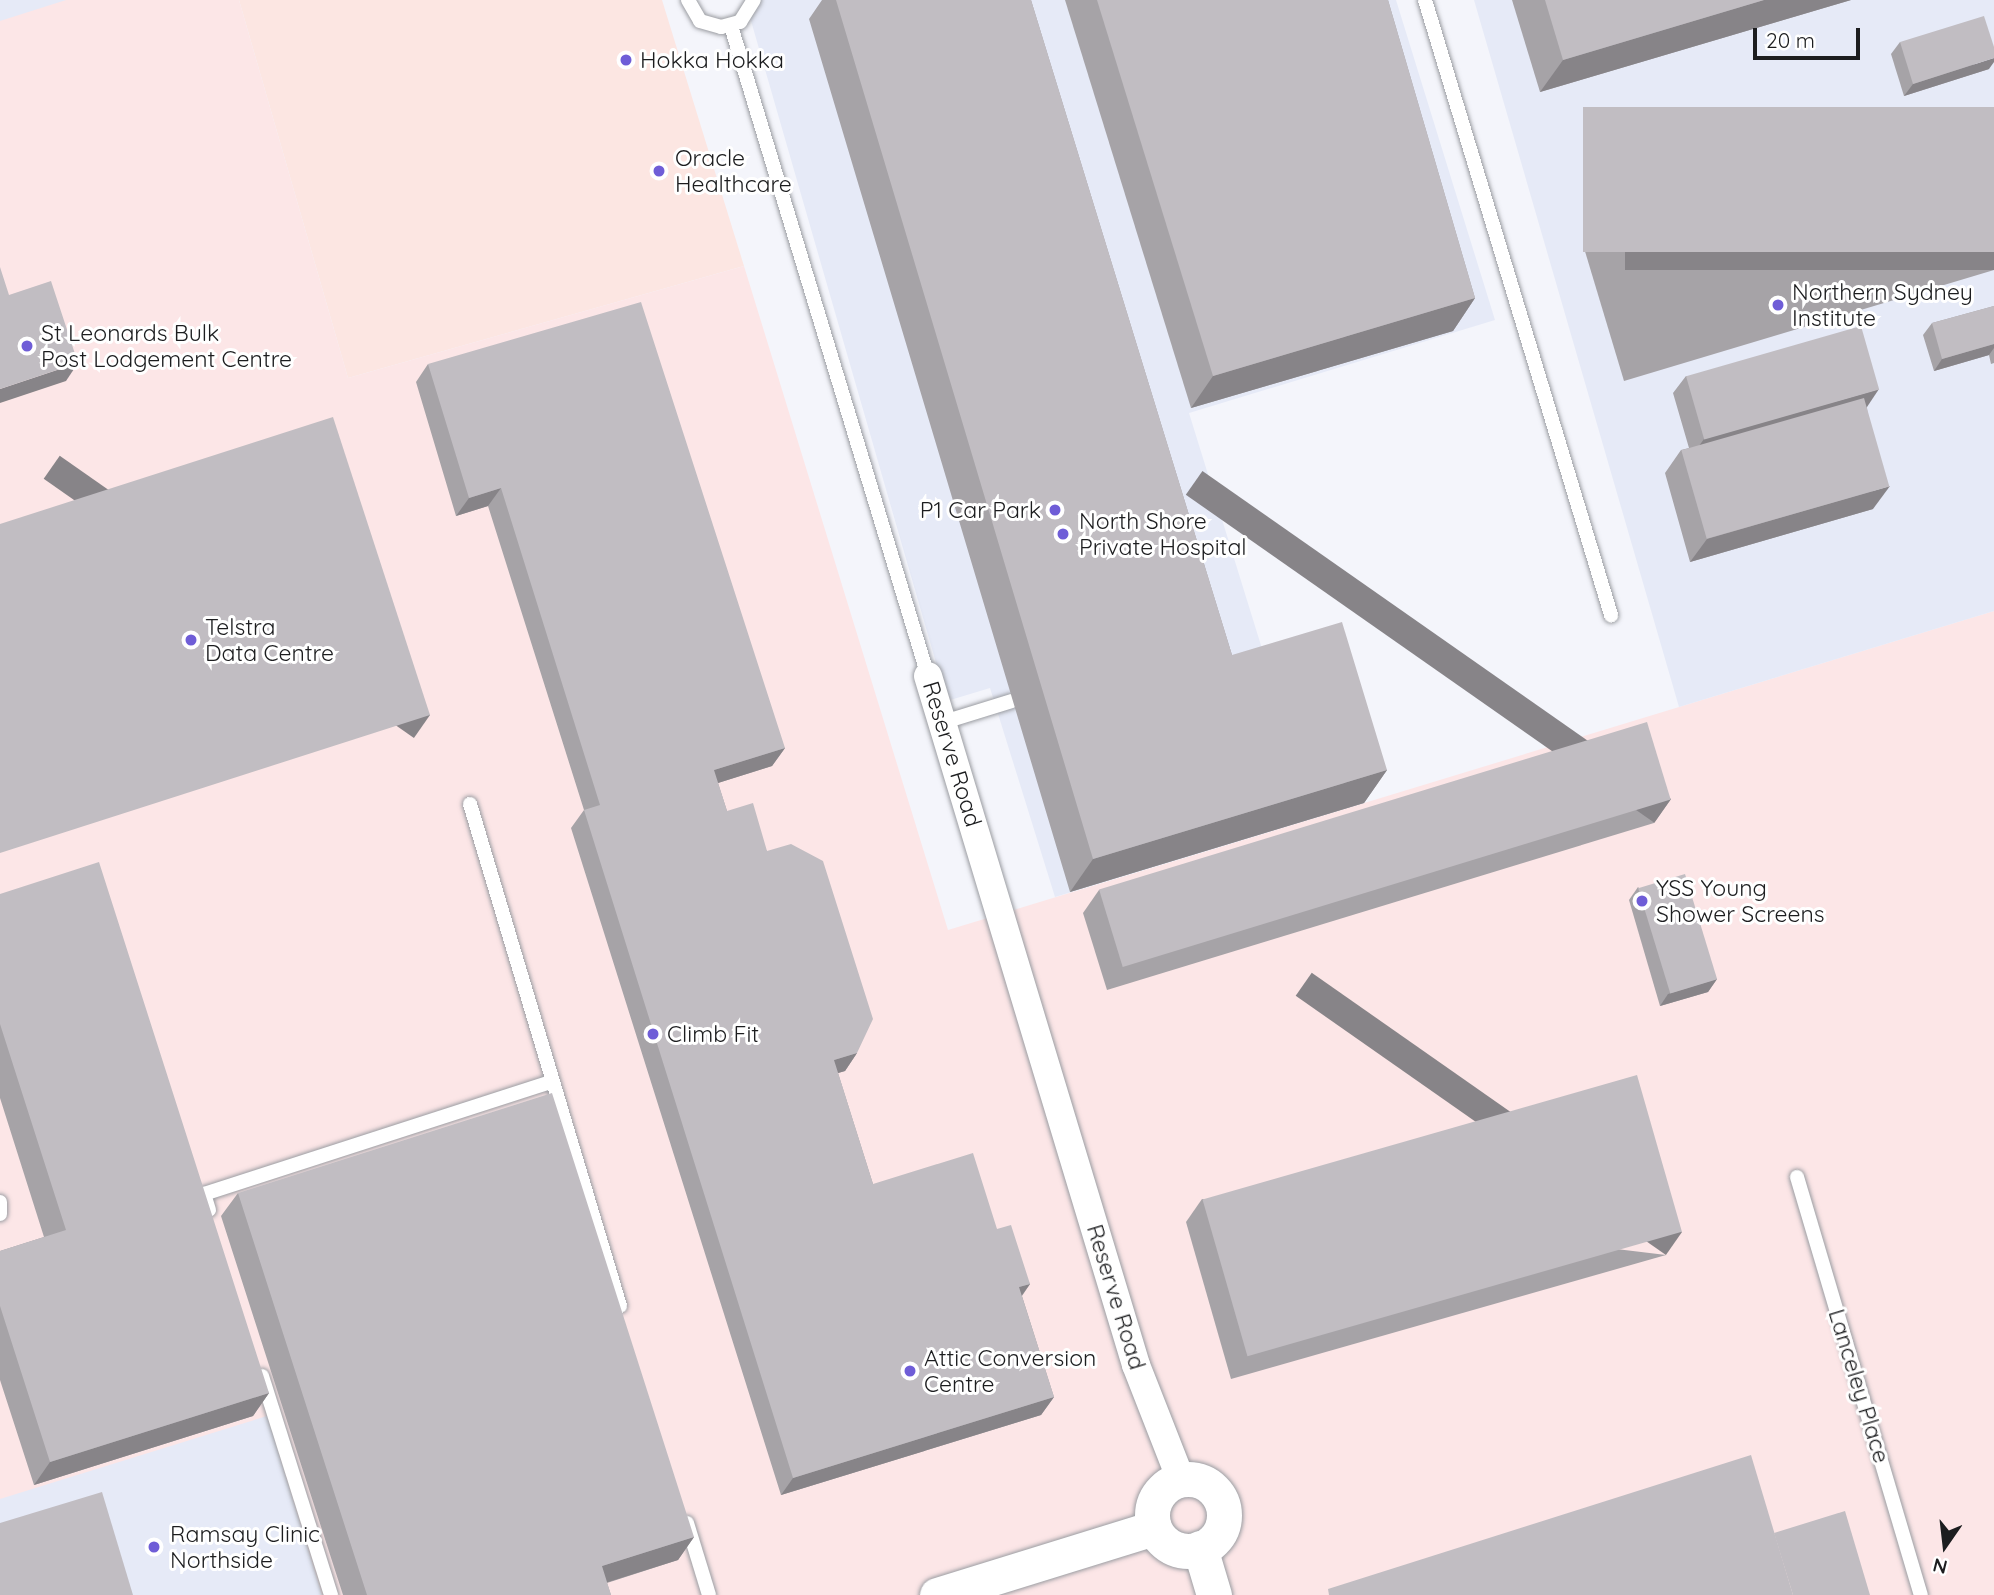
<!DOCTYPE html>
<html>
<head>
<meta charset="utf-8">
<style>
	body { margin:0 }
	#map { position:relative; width:1994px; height:1595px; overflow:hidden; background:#f4f5fb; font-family:Quicksand,sans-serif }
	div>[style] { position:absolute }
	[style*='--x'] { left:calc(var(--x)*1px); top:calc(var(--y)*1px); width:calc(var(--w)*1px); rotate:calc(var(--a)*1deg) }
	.commercial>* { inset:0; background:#fce6e2 }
	.industrial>* { inset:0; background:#fce6e7 }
	.built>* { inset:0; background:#e6eaf7 }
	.roads { filter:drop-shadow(0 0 2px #9b9da2) drop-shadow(0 0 2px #9b9da2) }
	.service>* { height:14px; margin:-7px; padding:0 7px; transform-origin:7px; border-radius:7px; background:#fff }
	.minor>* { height:28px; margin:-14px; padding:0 14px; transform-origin:14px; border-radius:14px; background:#fff }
	.tertiary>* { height:35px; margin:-17.5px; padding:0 17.5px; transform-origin:17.5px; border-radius:17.5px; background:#fff }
	.tertiary>.ring { margin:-17.5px; padding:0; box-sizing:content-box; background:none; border:35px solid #fff; border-radius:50% }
	.wall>* { inset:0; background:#a6a3a7 }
	.shaded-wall>* { inset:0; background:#878488; transform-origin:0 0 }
	.building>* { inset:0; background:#c1bdc2; transform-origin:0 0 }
	.dots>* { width:19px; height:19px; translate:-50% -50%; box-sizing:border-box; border:4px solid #fff; border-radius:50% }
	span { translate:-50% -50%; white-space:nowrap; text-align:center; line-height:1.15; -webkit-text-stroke:6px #fff; paint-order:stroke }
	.poi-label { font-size:23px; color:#1c1d1f }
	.left { translate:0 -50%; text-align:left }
	.right { translate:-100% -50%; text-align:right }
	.street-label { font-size:23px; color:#1c1d1f }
	.north { position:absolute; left:1910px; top:1511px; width:70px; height:70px; -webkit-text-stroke:5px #fff; paint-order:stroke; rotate:194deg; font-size:19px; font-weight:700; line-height:28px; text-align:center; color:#1c1d1f }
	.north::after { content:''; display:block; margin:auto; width:24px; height:32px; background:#1c1d1f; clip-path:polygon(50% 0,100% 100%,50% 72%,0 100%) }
	.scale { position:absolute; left:1753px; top:28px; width:107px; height:32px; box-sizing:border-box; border:4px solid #1c1d1f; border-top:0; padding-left:9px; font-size:21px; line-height:24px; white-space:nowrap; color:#1c1d1f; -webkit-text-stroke:5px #fff; paint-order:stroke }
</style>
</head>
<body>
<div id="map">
	<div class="commercial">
		<div style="clip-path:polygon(239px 0,662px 0,744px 266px,348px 378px)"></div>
	</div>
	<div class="industrial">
		<div style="clip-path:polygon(62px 0,239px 0,348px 378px,744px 266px,948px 930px,1994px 611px,1994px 1595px,0 1595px,0 19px)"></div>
	</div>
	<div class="built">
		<div style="clip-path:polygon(0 0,66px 0,0 21px)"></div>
		<div style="clip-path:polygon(745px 0,1396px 0,1495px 320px,1189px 413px,1268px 668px,1364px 803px,1055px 897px,990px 688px,947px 701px)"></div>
		<div style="clip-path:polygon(1474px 0,1994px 0,1994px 611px,1679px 707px)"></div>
		<div style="clip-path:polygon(267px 1416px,322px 1595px,0 1595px,0 1499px)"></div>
	</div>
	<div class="roads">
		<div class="service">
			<div style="--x:688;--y:0;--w:24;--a:60"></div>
			<div style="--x:700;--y:21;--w:22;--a:16"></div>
			<div style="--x:721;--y:27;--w:20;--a:-15"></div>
			<div style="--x:740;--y:22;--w:26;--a:-58"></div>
			<div style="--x:1425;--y:0;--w:643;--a:73.17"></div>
			<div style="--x:731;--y:26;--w:679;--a:73.14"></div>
			<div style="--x:944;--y:722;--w:71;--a:-17.2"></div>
			<div style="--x:470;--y:804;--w:524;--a:73.36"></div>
			<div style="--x:1797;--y:1177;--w:436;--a:73.5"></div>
			<div style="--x:0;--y:1202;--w:12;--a:90"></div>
			<div style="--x:209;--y:1210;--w:17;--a:-107"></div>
			<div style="--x:204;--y:1194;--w:365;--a:-17.9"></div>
			<div style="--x:262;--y:1376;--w:230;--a:72.5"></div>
			<div style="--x:687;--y:1523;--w:75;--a:73"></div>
		</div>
		<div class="minor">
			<div style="--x:928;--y:676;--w:720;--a:73.2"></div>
			<div style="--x:1136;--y:1365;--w:123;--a:68.6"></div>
		</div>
		<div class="tertiary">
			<div class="ring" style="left:1152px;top:1479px;width:37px;height:37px"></div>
			<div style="--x:1200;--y:1548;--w:49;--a:73.4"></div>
			<div style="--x:937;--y:1595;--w:227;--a:-17.2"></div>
		</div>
	</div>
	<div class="wall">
		<div style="clip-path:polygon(822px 0,1031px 0,1232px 655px,1387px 770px,1364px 803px,1070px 892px,809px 19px)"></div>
		<div style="clip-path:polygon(1065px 0,1388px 0,1475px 298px,1453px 331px,1191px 408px)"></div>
		<div style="clip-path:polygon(1512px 0,1851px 0,1540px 92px)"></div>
		<div style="clip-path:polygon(1900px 42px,1989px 69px,1904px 96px,1891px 54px)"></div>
		<div style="clip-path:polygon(1994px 107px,1994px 270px,1624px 381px,1584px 248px,1600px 225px)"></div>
		<div style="clip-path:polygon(1994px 306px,1994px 363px,1991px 364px,1989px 355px,1934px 371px,1923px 335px,1932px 323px)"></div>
		<div style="clip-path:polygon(428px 364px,785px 748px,772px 766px,718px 783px,727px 811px,767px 851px,857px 1053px,845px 1071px,838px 1073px,873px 1184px,997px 1229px,1030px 1284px,1022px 1296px,1054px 1397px,1041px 1415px,781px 1495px,571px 828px,584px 810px,488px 506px,456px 516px,416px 382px)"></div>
		<div style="clip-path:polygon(1686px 376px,1867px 407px,1873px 509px,1690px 562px,1665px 473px,1681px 450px,1689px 448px,1673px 393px)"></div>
		<div style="clip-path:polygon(1671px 799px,1654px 823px,1107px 990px,1083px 913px,1099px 890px)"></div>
		<div style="clip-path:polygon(1638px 887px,1717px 979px,1708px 992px,1660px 1006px,1629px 900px)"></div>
		<div style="clip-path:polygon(0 894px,269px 1393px,253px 1416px,34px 1485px,0 1380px,0 1251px,44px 1237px,0 1098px)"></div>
		<div style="clip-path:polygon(238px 1193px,694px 1537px,678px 1560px,607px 1583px,611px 1595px,343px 1595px,221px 1216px)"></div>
		<div style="clip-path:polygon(1202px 1199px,1666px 1255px,1231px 1379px,1186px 1222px)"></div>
	</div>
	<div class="shaded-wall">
		<div style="clip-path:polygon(1764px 0,1851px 0,1540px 92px,1563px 60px)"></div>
		<div style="clip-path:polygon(1994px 58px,1994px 62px,1989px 69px,1904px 96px,1913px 84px)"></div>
		<div style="left:1994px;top:252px;width:18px;height:369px;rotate:90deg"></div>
		<div style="clip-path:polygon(1475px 298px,1453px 331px,1191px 408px,1213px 376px)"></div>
		<div style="clip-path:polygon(1994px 344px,1994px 348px,1989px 355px,1934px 371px,1942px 359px)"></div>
		<div style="clip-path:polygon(78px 363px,66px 381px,0 403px,0 389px)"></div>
		<div style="clip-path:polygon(1879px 389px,1867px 407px,1691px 457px,1704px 439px)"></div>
		<div style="clip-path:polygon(1890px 486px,1873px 509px,1690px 562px,1707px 539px)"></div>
		<div style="clip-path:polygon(501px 488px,488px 506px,456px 516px,469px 498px)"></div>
		<div style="left:430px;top:715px;width:28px;height:452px;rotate:125deg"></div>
		<div style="clip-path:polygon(785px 748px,772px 766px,702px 788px,714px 770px)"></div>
		<div style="clip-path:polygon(1387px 770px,1364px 803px,1070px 892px,1093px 859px)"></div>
		<div style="left:1671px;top:799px;width:29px;height:572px;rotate:125deg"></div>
		<div style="clip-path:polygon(1717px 979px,1708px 992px,1660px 1006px,1668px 994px)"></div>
		<div style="clip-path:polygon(857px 1053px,845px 1071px,821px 1078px,834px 1060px)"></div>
		<div style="left:1682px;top:1232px;width:28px;height:452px;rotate:125deg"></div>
		<div style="clip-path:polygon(1030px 1284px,1017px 1302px,1019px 1287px)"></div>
		<div style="clip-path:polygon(269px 1393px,253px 1416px,34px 1485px,50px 1462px)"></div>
		<div style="clip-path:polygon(1054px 1397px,1041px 1415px,781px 1495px,793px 1478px)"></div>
		<div style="clip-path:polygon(694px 1537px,678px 1560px,586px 1589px,602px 1566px)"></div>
	</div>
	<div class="building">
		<div style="clip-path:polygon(836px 0,1031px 0,1232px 655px,1342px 622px,1387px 770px,1093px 859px)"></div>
		<div style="clip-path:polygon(1097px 0,1388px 0,1475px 298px,1213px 376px)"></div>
		<div style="clip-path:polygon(1545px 0,1764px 0,1563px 60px)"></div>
		<div style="clip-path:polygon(1984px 16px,1994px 47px,1994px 58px,1913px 84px,1900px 42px)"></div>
		<div style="left:1994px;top:107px;width:145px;height:411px;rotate:90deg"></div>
		<div style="clip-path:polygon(0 267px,9px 295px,51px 281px,78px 363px,0 389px)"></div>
		<div style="clip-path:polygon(641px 302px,785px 748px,714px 770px,727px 811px,753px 803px,767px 851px,791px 844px,823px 861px,873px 1019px,857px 1053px,834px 1060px,873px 1184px,973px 1153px,997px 1229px,1011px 1225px,1030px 1284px,1019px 1287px,1054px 1397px,793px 1478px,584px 810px,600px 805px,501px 488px,469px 498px,428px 364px)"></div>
		<div style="clip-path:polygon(1994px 306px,1994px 344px,1942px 359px,1932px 323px)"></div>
		<div style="left:1861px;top:326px;width:66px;height:182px;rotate:74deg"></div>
		<div style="left:1864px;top:398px;width:92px;height:190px;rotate:74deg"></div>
		<div style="clip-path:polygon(333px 417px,430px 715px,0 853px,0 524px)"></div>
		<div style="left:1647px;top:722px;width:81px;height:573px;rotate:73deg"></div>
		<div style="clip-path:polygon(99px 862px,269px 1393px,50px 1462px,0 1306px,0 1251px,66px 1230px,0 1024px,0 894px)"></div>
		<div style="left:1685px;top:874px;width:110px;height:49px;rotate:73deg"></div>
		<div style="left:1637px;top:1075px;width:163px;height:452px;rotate:74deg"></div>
		<div style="clip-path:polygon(552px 1093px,694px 1537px,602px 1566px,611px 1595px,367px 1595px,238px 1193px)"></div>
		<div style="clip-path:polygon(1751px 1455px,1793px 1595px,1329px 1595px,1328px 1589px)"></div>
		<div style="clip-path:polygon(102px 1492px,133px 1595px,0 1595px,0 1523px)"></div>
		<div style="clip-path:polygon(1845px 1511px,1870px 1595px,1793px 1595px,1774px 1533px)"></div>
	</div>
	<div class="dots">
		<div style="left:626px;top:60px;background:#6f5dd7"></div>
		<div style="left:659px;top:171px;background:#6f5dd7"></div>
		<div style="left:1778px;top:305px;background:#6f5dd7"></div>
		<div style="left:27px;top:346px;background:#6f5dd7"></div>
		<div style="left:1055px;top:510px;background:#6f5dd7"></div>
		<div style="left:1063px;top:534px;background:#6f5dd7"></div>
		<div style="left:191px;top:640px;background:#6f5dd7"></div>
		<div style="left:1642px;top:901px;background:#6f5dd7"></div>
		<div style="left:653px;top:1034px;background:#6f5dd7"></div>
		<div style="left:910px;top:1371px;background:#6f5dd7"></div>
		<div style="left:154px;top:1547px;background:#6f5dd7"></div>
	</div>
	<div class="poi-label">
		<span class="left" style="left:640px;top:60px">Hokka Hokka</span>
		<span class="left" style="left:675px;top:171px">Oracle<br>Healthcare</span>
		<span class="left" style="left:1792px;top:305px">Northern Sydney<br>Institute</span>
		<span class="left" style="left:41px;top:346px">St Leonards Bulk<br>Post Lodgement Centre</span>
		<span class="right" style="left:1041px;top:510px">P1 Car Park</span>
		<span class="left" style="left:1079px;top:534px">North Shore<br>Private Hospital</span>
		<span class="left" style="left:205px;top:640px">Telstra<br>Data Centre</span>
		<span class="left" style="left:1656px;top:901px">YSS Young<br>Shower Screens</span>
		<span class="left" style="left:667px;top:1034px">Climb Fit</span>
		<span class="left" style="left:924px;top:1371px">Attic Conversion<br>Centre</span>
		<span class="left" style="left:170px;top:1547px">Ramsay Clinic<br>Northside</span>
	</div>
	<div class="street-label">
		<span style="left:952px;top:754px;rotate:73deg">Reserve Road</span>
		<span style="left:1116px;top:1297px;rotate:73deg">Reserve Road</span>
		<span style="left:1859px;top:1386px;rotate:73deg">Lanceley Place</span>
	</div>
	<div class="north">N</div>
	<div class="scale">20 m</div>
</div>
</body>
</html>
